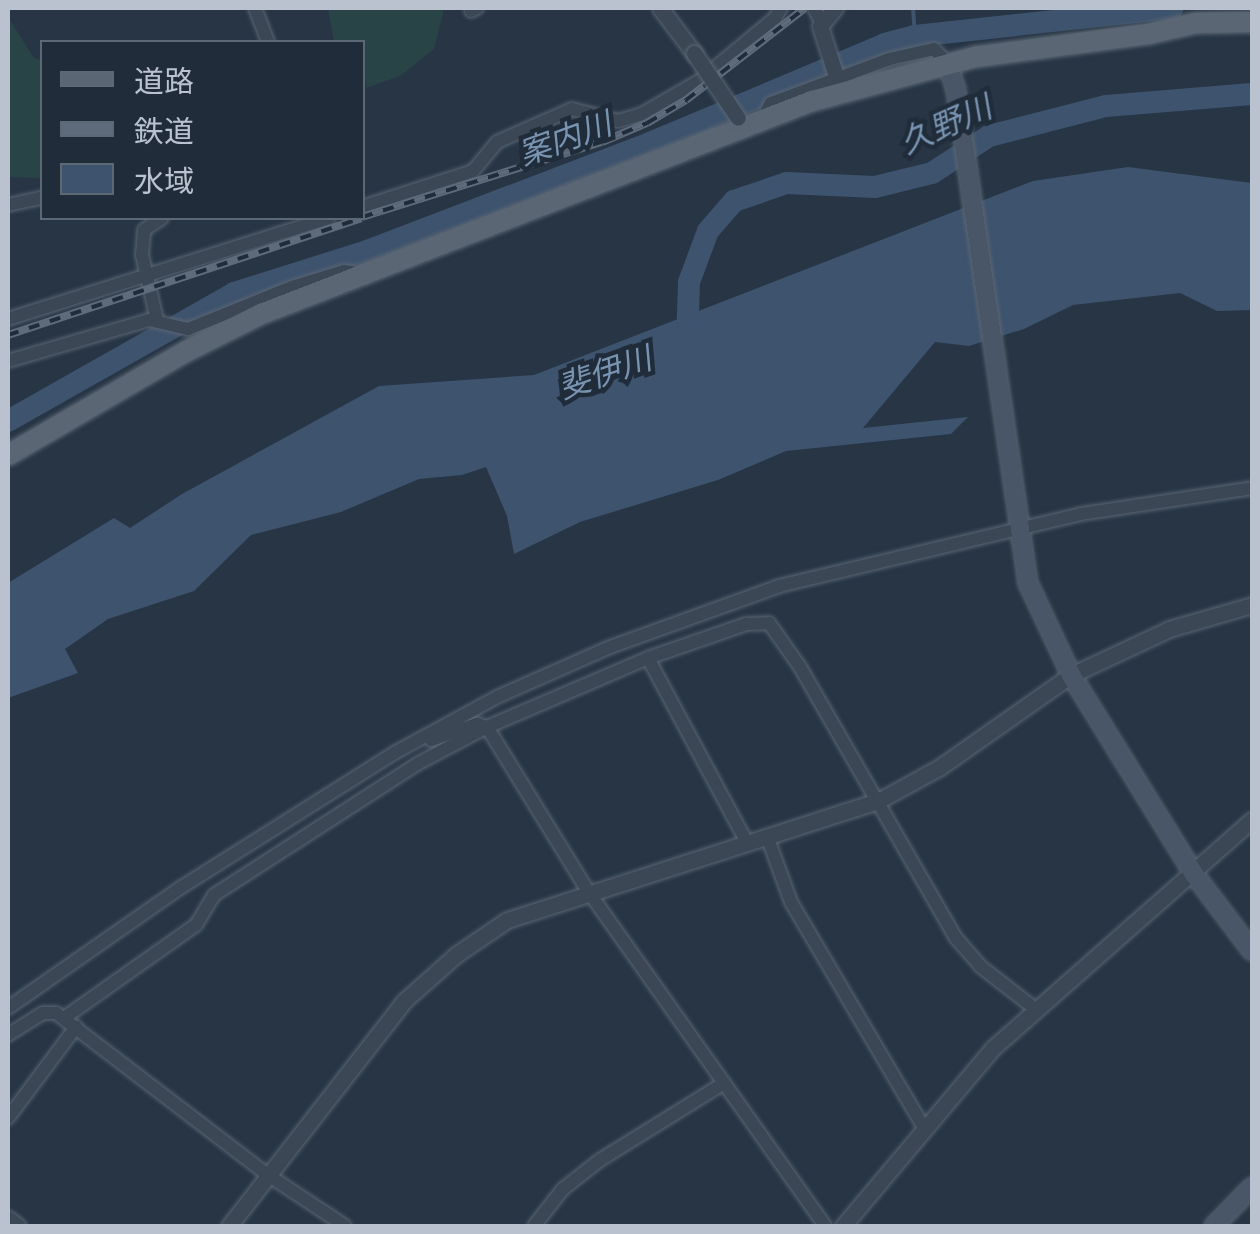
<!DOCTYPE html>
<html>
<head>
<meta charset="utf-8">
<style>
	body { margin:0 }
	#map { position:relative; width:1260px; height:1234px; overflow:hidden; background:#273545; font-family:Helvetica,"Noto Sans JP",sans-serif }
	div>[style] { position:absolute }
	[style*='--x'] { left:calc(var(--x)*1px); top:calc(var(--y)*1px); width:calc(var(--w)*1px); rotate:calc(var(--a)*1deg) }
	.green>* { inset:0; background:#294446 }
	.water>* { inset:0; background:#3d536e }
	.stream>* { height:4px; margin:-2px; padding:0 2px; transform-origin:2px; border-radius:2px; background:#3d536e }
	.river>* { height:22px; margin:-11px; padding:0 11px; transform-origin:11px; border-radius:11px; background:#3d536e }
	.roads { filter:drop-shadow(0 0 2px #5a6572) drop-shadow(0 0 2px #5a6572) }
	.minor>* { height:12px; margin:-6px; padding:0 6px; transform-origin:6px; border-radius:6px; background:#3b4754 }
	.tertiary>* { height:15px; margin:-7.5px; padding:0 7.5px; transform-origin:7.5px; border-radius:7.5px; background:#3b4754 }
	.secondary>* { height:18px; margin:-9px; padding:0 9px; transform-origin:9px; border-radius:9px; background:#495668 }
	.primary>* { height:20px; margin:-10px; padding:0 10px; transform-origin:10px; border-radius:10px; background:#5a6674 }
	.rail>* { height:8px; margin-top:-4px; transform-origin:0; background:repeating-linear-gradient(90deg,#202c3a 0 11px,#5d6b7b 0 22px); box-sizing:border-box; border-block:2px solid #5d6b7b }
	.bridges { filter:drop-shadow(0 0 2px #5a6572) drop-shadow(0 0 2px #5a6572) }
	.tertiary-bridge>* { height:15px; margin:-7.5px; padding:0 7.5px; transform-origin:7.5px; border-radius:7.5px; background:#3b4754 }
	span { translate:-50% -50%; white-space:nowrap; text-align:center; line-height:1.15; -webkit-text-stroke:9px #202c3a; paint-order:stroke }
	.water-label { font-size:32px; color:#7994b1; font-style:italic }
	.frame { position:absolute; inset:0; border:10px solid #b9c2ce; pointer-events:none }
	.legend { position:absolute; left:40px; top:40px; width:325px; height:180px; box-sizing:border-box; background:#202c3a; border:2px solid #5d6875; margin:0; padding:12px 18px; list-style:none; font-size:30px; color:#b9c2ce }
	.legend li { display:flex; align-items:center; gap:20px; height:50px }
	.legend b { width:50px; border:2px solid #5d6875 }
</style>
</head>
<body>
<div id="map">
	<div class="green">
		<div style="clip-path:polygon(328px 8px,443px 8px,443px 13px,434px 49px,400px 76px,366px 88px,362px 42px,334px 42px)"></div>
		<div style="clip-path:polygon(8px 17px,34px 58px,42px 60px,42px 178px,8px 177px)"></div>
	</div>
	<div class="water">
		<div style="clip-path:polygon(1128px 167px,1252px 183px,1252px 310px,1217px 311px,1180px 293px,1073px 305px,1024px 329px,969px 346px,935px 342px,863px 428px,968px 417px,951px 434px,786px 451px,718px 480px,580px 522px,514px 554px,507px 516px,486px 467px,462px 475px,419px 479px,341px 512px,251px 535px,194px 591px,108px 619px,65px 649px,78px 673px,8px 698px,8px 583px,114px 518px,130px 528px,182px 494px,379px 386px,534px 375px,1033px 181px)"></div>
	</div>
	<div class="stream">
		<div style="--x:913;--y:8;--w:28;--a:86"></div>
	</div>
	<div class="river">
		<div style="--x:687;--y:343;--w:61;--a:-88.1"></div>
		<div style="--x:689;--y:282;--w:54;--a:-69.6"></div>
		<div style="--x:708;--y:231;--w:40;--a:-49"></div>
		<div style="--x:734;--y:201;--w:56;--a:-18.8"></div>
		<div style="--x:787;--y:183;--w:88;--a:2.6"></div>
		<div style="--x:875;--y:187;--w:59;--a:-13.8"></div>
		<div style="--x:932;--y:173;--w:68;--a:-33"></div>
		<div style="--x:989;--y:136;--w:121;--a:-14.4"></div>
		<div style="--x:1106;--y:106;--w:146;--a:-4.7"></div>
		<div style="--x:8;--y:421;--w:260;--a:-29.5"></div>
		<div style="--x:234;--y:293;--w:139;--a:-17.5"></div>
		<div style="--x:367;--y:251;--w:303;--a:-20.9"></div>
		<div style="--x:650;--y:143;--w:255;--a:-22.8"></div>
		<div style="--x:885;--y:44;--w:31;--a:-15"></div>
		<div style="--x:915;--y:36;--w:259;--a:-6.2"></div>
	</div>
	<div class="roads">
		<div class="minor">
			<div style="--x:255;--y:8;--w:36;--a:69"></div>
			<div style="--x:814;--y:8;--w:16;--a:63"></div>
			<div style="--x:471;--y:11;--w:7;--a:-27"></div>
			<div style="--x:769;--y:117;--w:7;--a:-106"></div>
			<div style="--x:767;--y:110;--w:8;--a:-60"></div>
			<div style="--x:771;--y:103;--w:126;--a:-20.4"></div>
			<div style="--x:889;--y:59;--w:46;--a:-12.5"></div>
			<div style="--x:934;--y:49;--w:21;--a:47"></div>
			<div style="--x:8;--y:205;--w:35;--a:-12"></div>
			<div style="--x:362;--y:207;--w:117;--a:-18"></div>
			<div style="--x:473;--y:171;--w:38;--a:-50"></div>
			<div style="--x:497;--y:142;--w:82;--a:-23.7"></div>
			<div style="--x:572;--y:109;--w:48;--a:14.6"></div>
			<div style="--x:618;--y:121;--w:25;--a:-16"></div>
			<div style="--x:642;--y:114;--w:66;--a:-30.1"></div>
			<div style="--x:699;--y:81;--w:99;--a:-39.7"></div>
			<div style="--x:775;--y:18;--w:12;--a:-59"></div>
			<div style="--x:8;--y:319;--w:337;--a:-17.5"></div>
			<div style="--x:157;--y:320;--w:67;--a:-103"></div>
			<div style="--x:142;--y:255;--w:25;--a:-85"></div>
			<div style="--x:144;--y:230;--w:22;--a:-34"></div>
			<div style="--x:8;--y:361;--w:147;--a:-16.2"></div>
			<div style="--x:149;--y:320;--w:40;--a:13"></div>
			<div style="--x:188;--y:329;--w:112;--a:-22"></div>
			<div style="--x:292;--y:287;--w:54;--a:-17.1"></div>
			<div style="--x:344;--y:271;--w:13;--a:9"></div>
			<div style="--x:648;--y:658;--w:210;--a:61.8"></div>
			<div style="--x:431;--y:740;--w:49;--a:-19.2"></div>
			<div style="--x:477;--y:724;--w:10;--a:17"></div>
			<div style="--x:487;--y:727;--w:193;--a:58.4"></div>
			<div style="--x:588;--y:891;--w:410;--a:54.7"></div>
			<div style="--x:767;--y:836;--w:70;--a:70"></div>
			<div style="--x:791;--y:902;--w:262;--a:59.5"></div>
			<div style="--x:8;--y:1008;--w:210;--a:-34.9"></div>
			<div style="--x:180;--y:888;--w:255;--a:-32.2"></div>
			<div style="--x:396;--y:752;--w:117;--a:-28.5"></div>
			<div style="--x:499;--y:696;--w:121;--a:-23.8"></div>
			<div style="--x:610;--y:647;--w:180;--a:-19.8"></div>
			<div style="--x:779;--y:586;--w:310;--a:-13.4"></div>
			<div style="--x:1081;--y:514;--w:173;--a:-8.6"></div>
			<div style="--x:64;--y:1018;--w:161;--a:-35.2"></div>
			<div style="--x:196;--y:925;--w:35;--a:-59"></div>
			<div style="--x:214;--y:895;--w:244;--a:-32.8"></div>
			<div style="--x:419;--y:763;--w:77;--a:-27.9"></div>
			<div style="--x:487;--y:727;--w:175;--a:-23.2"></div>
			<div style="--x:648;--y:658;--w:104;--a:-19.1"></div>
			<div style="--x:746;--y:624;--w:23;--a:-2"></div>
			<div style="--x:769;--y:623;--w:54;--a:54.8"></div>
			<div style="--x:800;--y:667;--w:313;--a:60.1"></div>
			<div style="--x:956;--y:938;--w:37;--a:49"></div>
			<div style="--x:980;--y:966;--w:68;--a:37.9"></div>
			<div style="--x:8;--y:1035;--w:41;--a:-32.2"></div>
			<div style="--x:43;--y:1013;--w:13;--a:0"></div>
			<div style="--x:56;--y:1013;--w:267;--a:37.4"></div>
			<div style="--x:268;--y:1175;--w:92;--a:33.5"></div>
			<div style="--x:8;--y:1118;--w:114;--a:-53.2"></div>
			<div style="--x:8;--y:1217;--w:15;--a:37"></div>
			<div style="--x:534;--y:1226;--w:47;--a:-51.9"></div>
			<div style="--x:563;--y:1189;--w:47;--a:-38.1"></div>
			<div style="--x:600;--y:1160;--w:146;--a:-31.8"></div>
		</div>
		<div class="tertiary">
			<div style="--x:660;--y:8;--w:56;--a:52.9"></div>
			<div style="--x:835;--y:8;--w:23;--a:130"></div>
			<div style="--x:820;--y:26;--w:52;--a:72.3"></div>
			<div style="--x:229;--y:1226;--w:285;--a:-52.1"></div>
			<div style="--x:404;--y:1001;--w:71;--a:-41.6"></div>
			<div style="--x:457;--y:954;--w:60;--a:-34.2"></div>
			<div style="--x:507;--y:920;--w:390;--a:-17.8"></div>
			<div style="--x:878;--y:801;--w:71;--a:-28.7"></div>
			<div style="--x:940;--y:767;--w:160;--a:-35.1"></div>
			<div style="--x:1071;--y:675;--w:108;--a:-25.1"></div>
			<div style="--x:1169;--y:629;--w:86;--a:-16.1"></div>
			<div style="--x:843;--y:1226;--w:233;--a:-49.9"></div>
			<div style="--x:993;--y:1048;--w:345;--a:-41.4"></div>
		</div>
		<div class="secondary">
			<div style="--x:948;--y:64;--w:27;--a:73"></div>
			<div style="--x:956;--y:90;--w:498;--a:81.7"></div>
			<div style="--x:1028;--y:583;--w:102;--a:64.9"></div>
			<div style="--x:1071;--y:675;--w:234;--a:58.3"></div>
			<div style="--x:1194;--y:874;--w:96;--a:53"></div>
			<div style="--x:1214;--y:1226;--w:54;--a:-45.7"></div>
		</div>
		<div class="primary">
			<div style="--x:8;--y:455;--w:207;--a:-30.2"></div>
			<div style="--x:187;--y:351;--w:83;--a:-26.6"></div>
			<div style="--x:261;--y:314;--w:591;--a:-21.14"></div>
			<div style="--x:812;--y:101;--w:169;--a:-15.1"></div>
			<div style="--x:975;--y:57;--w:175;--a:-7.6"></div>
			<div style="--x:1148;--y:34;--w:49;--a:-12.9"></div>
			<div style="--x:1196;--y:23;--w:56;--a:-1"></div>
		</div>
	</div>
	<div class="rail">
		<div style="--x:362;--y:217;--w:251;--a:-17.4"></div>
		<div style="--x:602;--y:142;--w:49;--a:-22.9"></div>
		<div style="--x:647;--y:123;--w:45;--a:-30.5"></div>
		<div style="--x:686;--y:100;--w:150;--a:-37.7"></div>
		<div style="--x:8;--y:335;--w:372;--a:-18.3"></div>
	</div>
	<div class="bridges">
		<div class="tertiary-bridge">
			<div style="--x:694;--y:53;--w:78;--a:55.9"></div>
		</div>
	</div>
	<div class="water-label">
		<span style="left:946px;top:125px;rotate:-24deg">久野川</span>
		<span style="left:565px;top:139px;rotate:-20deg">案内川</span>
		<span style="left:605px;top:373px;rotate:-19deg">斐伊川</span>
	</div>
	<div class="frame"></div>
	<ul class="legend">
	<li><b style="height:12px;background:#5a6674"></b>道路</li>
	<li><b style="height:12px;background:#5d6b7b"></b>鉄道</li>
	<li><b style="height:28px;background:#3d536e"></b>水域</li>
	</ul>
</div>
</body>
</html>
